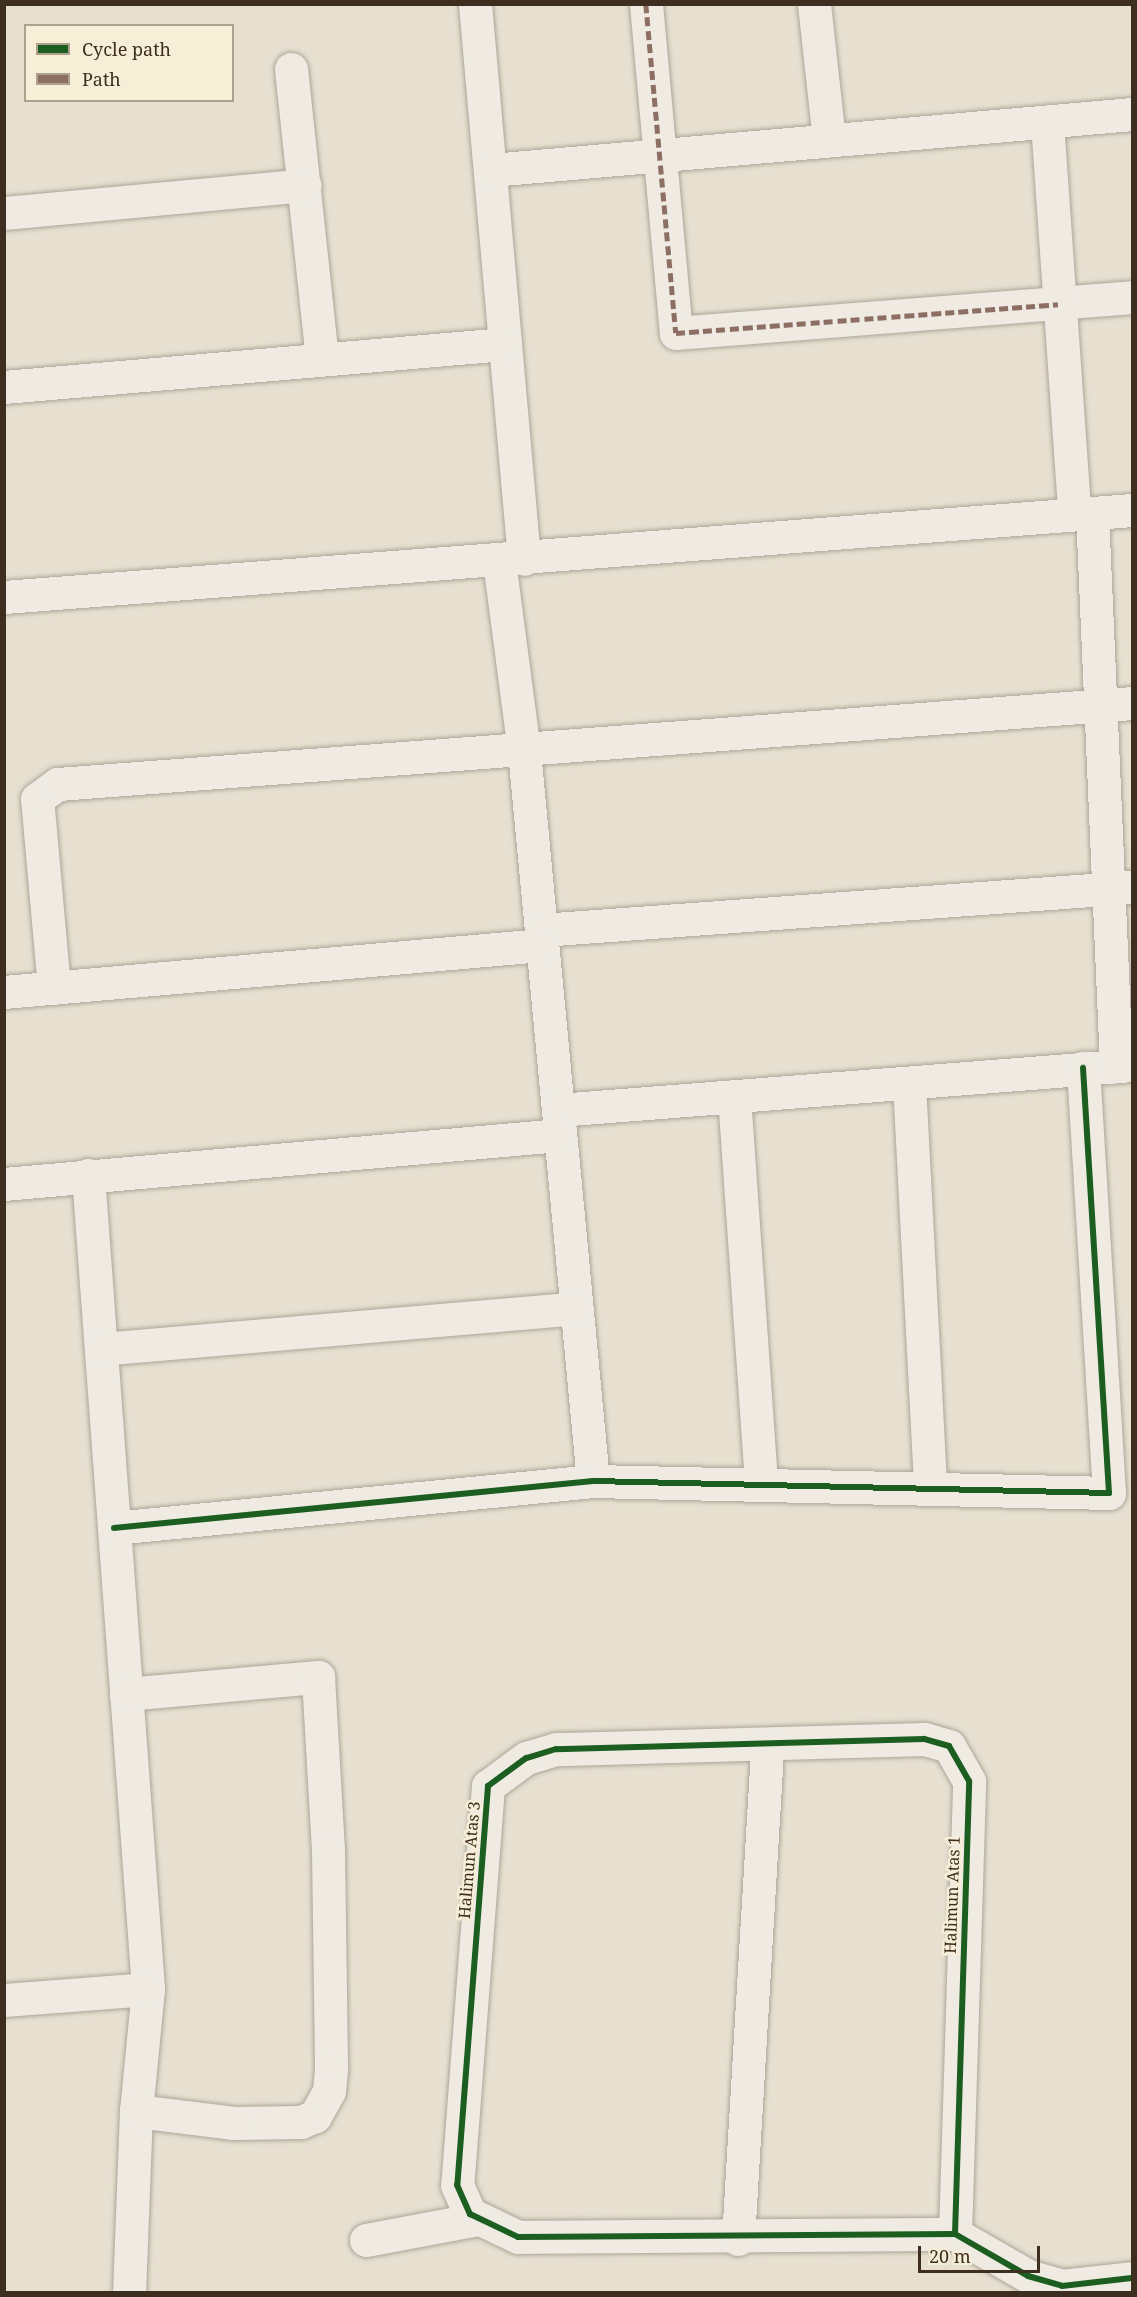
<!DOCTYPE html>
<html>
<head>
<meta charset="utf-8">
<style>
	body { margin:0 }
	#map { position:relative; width:1137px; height:2297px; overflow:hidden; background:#e7e0d1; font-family:"Noto Serif",serif }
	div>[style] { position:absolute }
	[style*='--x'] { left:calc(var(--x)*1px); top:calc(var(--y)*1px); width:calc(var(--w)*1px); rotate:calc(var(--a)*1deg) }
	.roads { filter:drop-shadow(0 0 2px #ada599) drop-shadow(0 0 2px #ada599) }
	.minor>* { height:33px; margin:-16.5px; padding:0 16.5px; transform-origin:16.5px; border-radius:16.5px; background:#efebe3 }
	.quiet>* { height:4.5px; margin-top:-2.25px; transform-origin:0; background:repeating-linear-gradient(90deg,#8d6e63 0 9px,transparent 0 13.5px) }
	.cycleway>* { height:6px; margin:-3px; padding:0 3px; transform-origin:3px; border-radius:3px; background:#1b5e20 }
	span { translate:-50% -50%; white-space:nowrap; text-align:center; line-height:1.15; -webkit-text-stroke:5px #f7eed8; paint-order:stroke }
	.street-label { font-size:16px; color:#3d2e20 }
	.frame { position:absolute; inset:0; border:6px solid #3d2e20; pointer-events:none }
	.legend { position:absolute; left:24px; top:24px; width:210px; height:78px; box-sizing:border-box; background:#f7eed8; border:2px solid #ada18e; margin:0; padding:8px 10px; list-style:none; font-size:18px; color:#3d2e20 }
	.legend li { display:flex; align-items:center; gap:12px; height:30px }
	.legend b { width:30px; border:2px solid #ada18e }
	.scale { position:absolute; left:918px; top:2246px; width:122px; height:27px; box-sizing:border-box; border:3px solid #3d2e20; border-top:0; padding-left:8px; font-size:18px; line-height:21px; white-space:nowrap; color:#3d2e20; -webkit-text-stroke:4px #f7eed8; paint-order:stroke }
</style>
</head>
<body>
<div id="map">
	<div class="roads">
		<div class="minor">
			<div style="--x:475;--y:4;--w:557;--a:84.95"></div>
			<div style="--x:646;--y:4;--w:330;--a:84.8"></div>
			<div style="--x:676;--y:333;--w:457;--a:-4.5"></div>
			<div style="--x:814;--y:4;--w:137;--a:83.7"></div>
			<div style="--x:291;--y:69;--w:292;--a:83.9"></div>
			<div style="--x:1047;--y:122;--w:392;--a:86"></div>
			<div style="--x:491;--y:170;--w:643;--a:-4.99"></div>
			<div style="--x:4;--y:213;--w:302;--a:-5.3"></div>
			<div style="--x:4;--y:387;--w:503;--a:-4.91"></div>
			<div style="--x:1092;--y:513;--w:554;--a:87.51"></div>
			<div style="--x:499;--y:561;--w:192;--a:82.5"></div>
			<div style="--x:524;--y:751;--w:733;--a:84.6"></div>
			<div style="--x:4;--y:597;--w:1131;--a:-4.41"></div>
			<div style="--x:541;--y:930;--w:593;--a:-4.16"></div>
			<div style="--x:54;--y:988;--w:190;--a:-95.1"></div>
			<div style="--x:37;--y:799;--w:26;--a:-36"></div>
			<div style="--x:58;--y:784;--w:1077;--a:-4.31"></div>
			<div style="--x:4;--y:992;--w:540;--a:-4.99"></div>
			<div style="--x:909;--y:1083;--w:405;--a:87"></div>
			<div style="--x:734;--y:1096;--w:389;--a:86"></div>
			<div style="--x:558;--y:1110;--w:576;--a:-4.48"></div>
			<div style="--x:88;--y:1175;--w:816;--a:85.78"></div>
			<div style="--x:148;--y:1989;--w:123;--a:95.6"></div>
			<div style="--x:136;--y:2111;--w:181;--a:92.2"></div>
			<div style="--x:4;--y:1184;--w:558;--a:-5.04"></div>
			<div style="--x:101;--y:1349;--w:477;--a:-4.9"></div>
			<div style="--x:114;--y:1528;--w:481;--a:-5.6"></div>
			<div style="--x:593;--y:1481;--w:516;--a:1.33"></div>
			<div style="--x:1109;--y:1493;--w:426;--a:-93.5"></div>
			<div style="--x:126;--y:1694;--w:193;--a:-5.1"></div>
			<div style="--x:318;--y:1677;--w:172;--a:86.7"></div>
			<div style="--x:328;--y:1849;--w:220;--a:89.2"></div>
			<div style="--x:331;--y:2069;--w:22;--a:95"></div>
			<div style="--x:329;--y:2091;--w:29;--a:119"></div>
			<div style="--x:315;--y:2116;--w:15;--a:157"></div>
			<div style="--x:301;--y:2122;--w:67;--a:179.1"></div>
			<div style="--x:234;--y:2123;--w:99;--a:-173"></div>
			<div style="--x:4;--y:2000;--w:144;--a:-4.4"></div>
			<div style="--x:955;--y:2234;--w:453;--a:-88.2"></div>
			<div style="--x:969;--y:1781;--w:40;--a:-119.7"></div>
			<div style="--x:949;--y:1746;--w:26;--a:-164"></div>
			<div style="--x:924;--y:1739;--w:368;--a:178.4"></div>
			<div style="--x:556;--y:1749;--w:31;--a:163"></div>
			<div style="--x:526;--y:1758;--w:47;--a:143.6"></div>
			<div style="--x:488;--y:1786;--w:400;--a:94.4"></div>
			<div style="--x:457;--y:2185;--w:32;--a:66"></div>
			<div style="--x:470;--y:2214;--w:53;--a:25.6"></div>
			<div style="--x:518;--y:2237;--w:437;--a:-0.4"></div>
			<div style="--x:955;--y:2234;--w:84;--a:29.9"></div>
			<div style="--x:1028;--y:2276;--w:35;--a:16"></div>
			<div style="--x:1062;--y:2286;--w:70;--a:-6.5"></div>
			<div style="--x:738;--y:2239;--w:494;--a:-86.6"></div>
			<div style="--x:366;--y:2240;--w:114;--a:-10.6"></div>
		</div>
	</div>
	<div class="quiet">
		<div style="--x:646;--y:4;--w:330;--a:84.8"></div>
		<div style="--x:676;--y:333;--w:383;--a:-4.3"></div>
	</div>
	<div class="cycleway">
		<div style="--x:114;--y:1528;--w:481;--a:-5.6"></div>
		<div style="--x:593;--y:1481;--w:516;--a:1.33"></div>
		<div style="--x:1109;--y:1493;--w:426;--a:-93.5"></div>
		<div style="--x:955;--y:2234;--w:453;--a:-88.2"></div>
		<div style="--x:969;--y:1781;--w:40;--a:-119.7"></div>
		<div style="--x:949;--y:1746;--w:26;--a:-164"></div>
		<div style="--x:924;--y:1739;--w:368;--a:178.4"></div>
		<div style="--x:556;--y:1749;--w:31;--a:163"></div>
		<div style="--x:526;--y:1758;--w:47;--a:143.6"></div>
		<div style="--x:488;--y:1786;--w:400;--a:94.4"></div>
		<div style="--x:457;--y:2185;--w:32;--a:66"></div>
		<div style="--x:470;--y:2214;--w:53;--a:25.6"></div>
		<div style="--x:518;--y:2237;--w:437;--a:-0.4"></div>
		<div style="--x:955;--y:2234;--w:84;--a:29.9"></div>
		<div style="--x:1028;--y:2276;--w:35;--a:16"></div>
		<div style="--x:1062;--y:2286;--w:70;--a:-6.5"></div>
	</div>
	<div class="street-label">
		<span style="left:469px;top:1860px;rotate:-85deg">Halimun Atas 3</span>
		<span style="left:952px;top:1895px;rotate:-88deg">Halimun Atas 1</span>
	</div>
	<div class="frame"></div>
	<ul class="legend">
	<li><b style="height:8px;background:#1b5e20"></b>Cycle path</li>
	<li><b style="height:8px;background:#8d6e63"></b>Path</li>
	</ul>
	<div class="scale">20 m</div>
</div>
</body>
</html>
